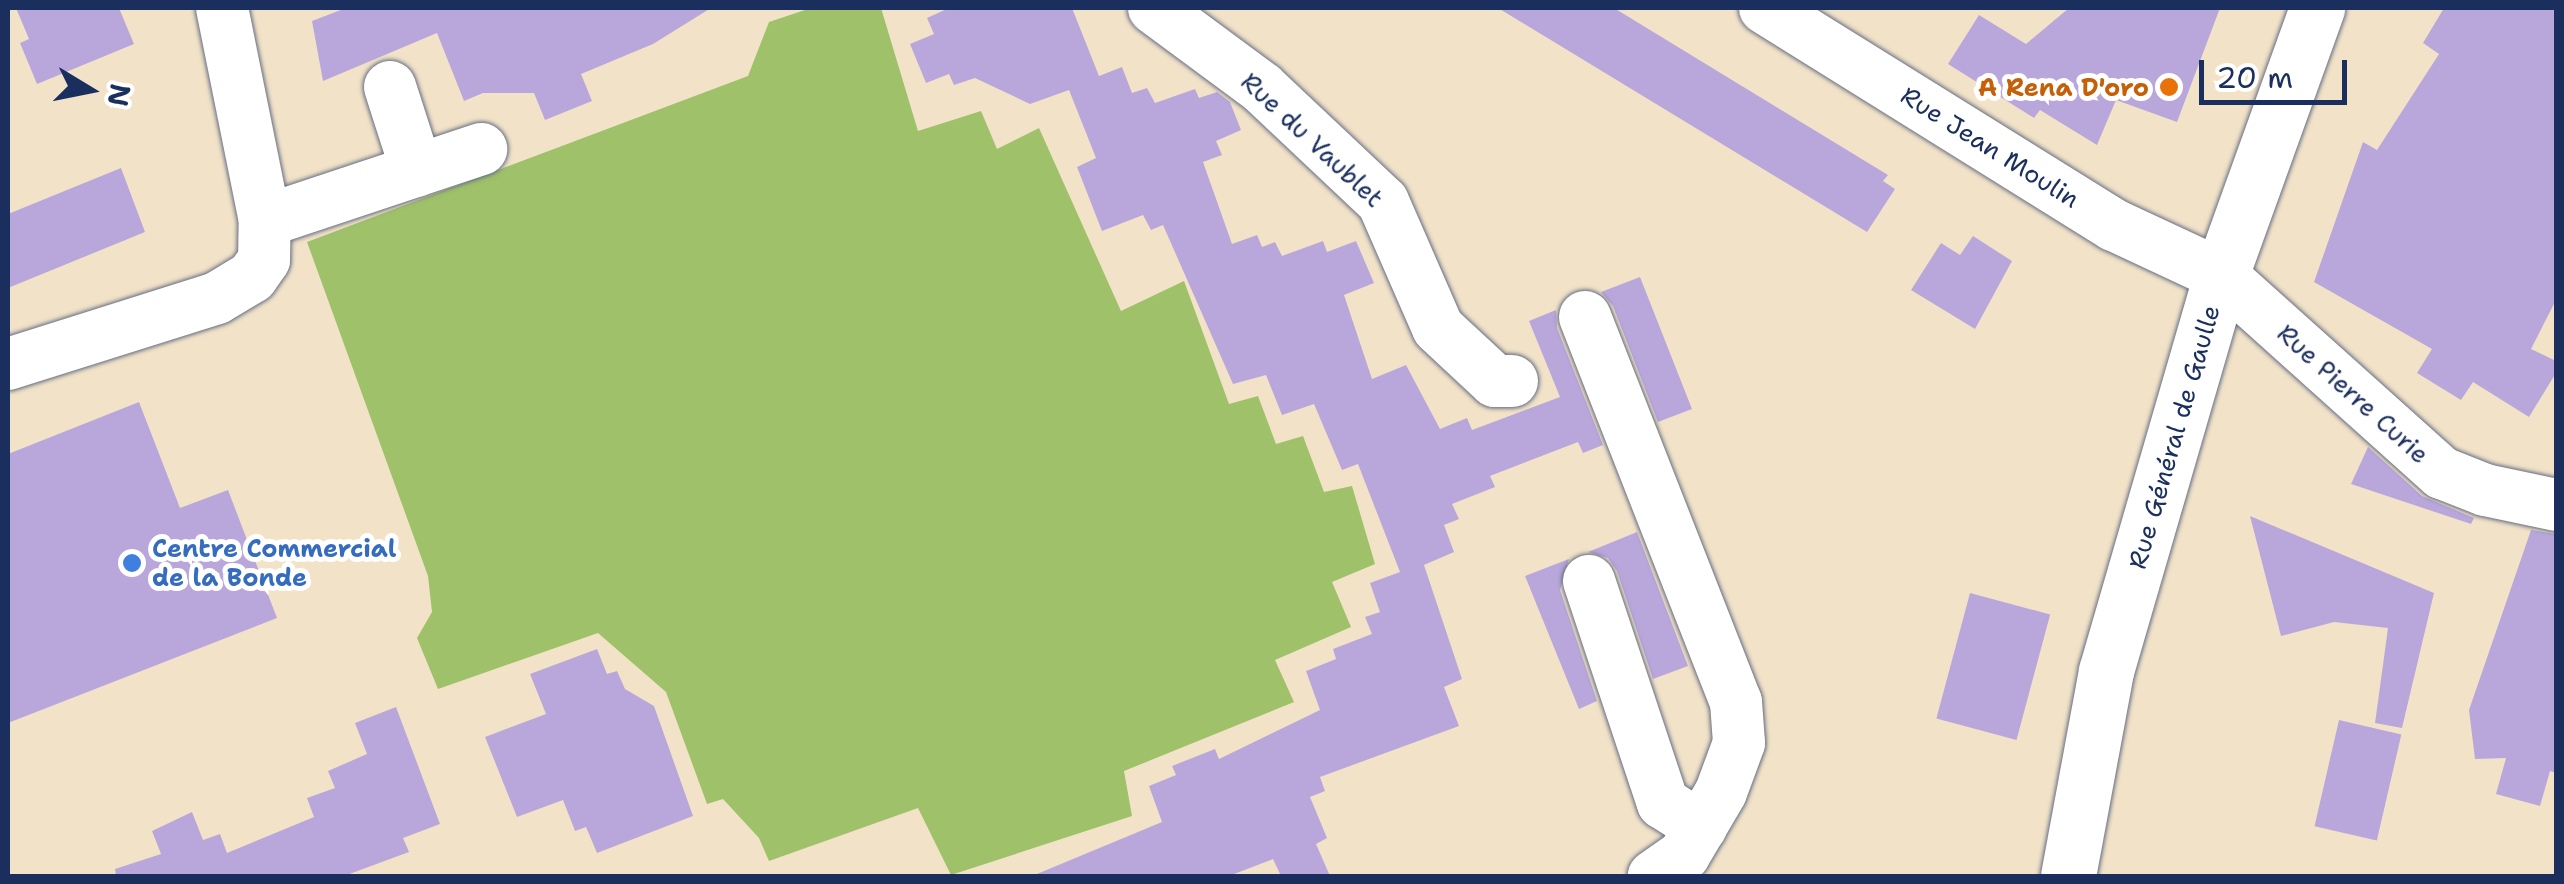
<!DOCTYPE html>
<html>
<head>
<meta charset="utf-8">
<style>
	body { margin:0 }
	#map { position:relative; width:2564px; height:884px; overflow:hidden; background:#f2e3c8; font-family:"Shantell Sans",sans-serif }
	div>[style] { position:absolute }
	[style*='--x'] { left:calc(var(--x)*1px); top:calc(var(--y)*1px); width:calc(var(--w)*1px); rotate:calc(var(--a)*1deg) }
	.green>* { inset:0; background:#9fc16a }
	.building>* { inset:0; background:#b9a7dc; transform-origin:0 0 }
	.roads { filter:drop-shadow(0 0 2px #666e83) drop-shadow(0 0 2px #666e83) }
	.minor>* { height:52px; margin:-26px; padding:0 26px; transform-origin:26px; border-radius:26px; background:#fff }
	.major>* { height:55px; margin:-27.5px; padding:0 27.5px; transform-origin:27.5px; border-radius:27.5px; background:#fff }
	.dots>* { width:28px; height:28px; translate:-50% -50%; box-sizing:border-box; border:5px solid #fff; border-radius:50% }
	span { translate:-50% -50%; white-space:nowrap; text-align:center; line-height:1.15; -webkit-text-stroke:10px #fff; paint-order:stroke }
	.food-label { font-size:25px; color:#c56008; font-weight:700 }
	.right { translate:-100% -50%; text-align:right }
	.street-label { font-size:25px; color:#1b2f5e }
	.shop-label { font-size:25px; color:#366cbe; font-weight:700 }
	.left { translate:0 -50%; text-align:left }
	.frame { position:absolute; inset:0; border:10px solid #1b2f5e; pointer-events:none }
	.north { position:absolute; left:40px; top:40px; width:100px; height:100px; -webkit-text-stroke:8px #fff; paint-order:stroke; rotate:100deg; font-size:28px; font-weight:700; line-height:40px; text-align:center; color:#1b2f5e }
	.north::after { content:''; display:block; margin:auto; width:35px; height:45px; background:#1b2f5e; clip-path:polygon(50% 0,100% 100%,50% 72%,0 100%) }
	.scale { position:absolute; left:2199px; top:60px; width:148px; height:45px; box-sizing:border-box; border:5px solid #1b2f5e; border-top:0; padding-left:12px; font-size:30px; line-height:35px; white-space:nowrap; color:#1b2f5e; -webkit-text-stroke:8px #fff; paint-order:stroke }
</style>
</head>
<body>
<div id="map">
	<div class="green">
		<div style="clip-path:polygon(811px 8px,881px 8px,918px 131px,981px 111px,997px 149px,1039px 128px,1121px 311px,1184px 281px,1229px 404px,1258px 396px,1276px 444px,1303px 436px,1324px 492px,1352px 486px,1375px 564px,1332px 582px,1351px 627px,1275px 660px,1294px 702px,1124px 771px,1132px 816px,951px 875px,918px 808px,769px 861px,759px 838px,723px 799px,707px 804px,666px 692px,598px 633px,438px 689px,417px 638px,432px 612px,428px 576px,307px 242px,748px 76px,769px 22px)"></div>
	</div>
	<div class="building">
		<div style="clip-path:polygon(16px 8px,119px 8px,134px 44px,37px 84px,20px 43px,29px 39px)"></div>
		<div style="clip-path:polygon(346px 8px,711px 8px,653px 44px,581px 74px,592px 101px,545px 120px,534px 93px,483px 93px,464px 101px,437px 33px,323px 81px,312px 21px)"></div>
		<div style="clip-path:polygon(949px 8px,1072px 8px,1099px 76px,1122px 67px,1132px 93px,1147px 88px,1155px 103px,1195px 89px,1199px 98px,1217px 92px,1230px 102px,1241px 130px,1216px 141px,1222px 155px,1203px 162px,1232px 244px,1257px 235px,1262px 247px,1275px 242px,1282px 256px,1323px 241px,1327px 252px,1356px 241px,1374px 283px,1344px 295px,1372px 379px,1406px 365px,1440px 429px,1467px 418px,1472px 430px,1560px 397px,1529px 321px,1556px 310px,1557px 328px,1603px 445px,1583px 453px,1578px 442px,1490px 476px,1495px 487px,1452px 504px,1459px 519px,1444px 525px,1454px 552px,1424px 565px,1462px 679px,1444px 687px,1459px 726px,1320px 777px,1325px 791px,1310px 797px,1327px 838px,1316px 844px,1330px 876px,1281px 876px,1273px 859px,1229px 876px,1032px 876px,1162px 822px,1149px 786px,1176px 775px,1172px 766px,1215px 749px,1219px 759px,1320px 710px,1306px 671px,1336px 659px,1333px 649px,1372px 634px,1365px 617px,1380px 612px,1370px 583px,1400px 572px,1358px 464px,1342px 470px,1314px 404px,1282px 415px,1266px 375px,1233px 384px,1163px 225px,1151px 230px,1143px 215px,1102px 231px,1077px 167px,1096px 158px,1069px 90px,1030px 104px,975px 78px,954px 85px,949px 74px,926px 83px,910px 44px,934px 34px,927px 18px)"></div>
		<div style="clip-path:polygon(1498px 8px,1614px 8px,1888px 175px,1883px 181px,1895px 189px,1867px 232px)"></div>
		<div style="clip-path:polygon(2069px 8px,2220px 8px,2177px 122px,2116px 100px,2097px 145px,2040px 110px,2034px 118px,1948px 64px,1979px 15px,2026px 44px)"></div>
		<div style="clip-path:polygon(2444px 8px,2556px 8px,2556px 300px,2531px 349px,2556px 361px,2556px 373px,2529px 417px,2473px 382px,2461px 400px,2417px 373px,2432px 349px,2314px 282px,2363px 142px,2377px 150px,2439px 54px,2423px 43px)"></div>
		<div style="clip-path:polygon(121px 168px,145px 232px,8px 288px,8px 214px)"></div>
		<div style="clip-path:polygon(1973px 236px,2012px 261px,1975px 329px,1911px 290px,1941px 243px,1960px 255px)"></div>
		<div style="clip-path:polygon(1640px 277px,1692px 409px,1658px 422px,1613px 306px,1601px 292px)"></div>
		<div style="clip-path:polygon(139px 402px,180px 508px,228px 490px,277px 618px,8px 723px,8px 454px)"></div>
		<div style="clip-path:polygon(2368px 447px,2422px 496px,2474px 518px,2471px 524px,2351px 484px)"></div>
		<div style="clip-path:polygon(2250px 516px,2434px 593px,2402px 728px,2375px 723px,2388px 628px,2334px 622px,2281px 636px)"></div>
		<div style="clip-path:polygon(2531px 530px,2556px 534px,2556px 773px,2550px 771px,2540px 806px,2496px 794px,2506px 758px,2475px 759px,2469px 710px)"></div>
		<div style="clip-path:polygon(1637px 532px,1688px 666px,1653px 679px,1617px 571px,1608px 558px,1588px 552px)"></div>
		<div style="clip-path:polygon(1569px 559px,1560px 590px,1597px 701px,1579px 709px,1525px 576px)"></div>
		<div style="left:1970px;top:593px;width:83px;height:130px;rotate:15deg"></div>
		<div style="clip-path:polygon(597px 649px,607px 674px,617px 671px,625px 689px,654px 706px,693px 816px,597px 853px,586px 827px,575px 831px,563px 800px,517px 817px,485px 737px,546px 714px,530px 674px)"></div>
		<div style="clip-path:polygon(396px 707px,440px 824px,403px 838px,409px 852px,344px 876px,116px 876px,115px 869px,161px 854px,152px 831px,192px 812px,203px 840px,220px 834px,227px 853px,314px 817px,307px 798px,335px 788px,328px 771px,367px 754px,355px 723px)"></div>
		<div style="left:2339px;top:720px;width:64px;height:109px;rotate:13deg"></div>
	</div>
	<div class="roads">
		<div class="minor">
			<div style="--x:1154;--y:8;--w:134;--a:36.5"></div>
			<div style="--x:1262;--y:88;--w:166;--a:43.3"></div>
			<div style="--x:1383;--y:202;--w:137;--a:66.4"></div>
			<div style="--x:1438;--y:328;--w:78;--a:42.9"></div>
			<div style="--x:1495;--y:381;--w:17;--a:0"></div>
			<div style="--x:1765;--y:8;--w:411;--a:31.9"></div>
			<div style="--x:2114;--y:225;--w:118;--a:25"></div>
			<div style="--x:2221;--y:275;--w:297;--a:41.9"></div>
			<div style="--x:2442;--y:473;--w:46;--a:21.6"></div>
			<div style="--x:2485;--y:490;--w:73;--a:11.9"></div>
			<div style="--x:390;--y:87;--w:88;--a:72.2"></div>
			<div style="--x:265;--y:221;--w:228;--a:-18.4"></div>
			<div style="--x:1585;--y:317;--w:414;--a:68.6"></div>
			<div style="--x:1736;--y:702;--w:41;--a:85.8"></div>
			<div style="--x:1739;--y:743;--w:52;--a:110.2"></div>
			<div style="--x:1721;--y:792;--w:73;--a:120.4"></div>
			<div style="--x:1684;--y:855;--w:37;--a:145"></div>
			<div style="--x:8;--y:364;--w:219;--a:-17.5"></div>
			<div style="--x:217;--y:298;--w:41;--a:-31"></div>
			<div style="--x:252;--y:277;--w:21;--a:-55"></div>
			<div style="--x:264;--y:260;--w:39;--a:-89"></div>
			<div style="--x:265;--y:221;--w:217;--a:-101.4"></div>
			<div style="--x:1589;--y:581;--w:234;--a:71.6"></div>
			<div style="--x:1663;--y:803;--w:45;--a:32.3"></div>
		</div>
		<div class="major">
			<div style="--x:2068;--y:876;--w:208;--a:-79.5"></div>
			<div style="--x:2106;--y:671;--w:412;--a:-73.8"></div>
			<div style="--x:2221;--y:275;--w:284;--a:-70.2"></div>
		</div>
	</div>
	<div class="dots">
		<div style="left:2169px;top:87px;background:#e8710a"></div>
		<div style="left:132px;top:563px;background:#3f7fe0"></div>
	</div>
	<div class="food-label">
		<span class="right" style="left:2149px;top:87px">A Rena D'oro</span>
	</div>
	<div class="street-label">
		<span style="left:1312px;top:140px;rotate:43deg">Rue du Vaublet</span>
		<span style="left:1990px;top:147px;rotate:32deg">Rue Jean Moulin</span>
		<span style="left:2353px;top:394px;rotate:42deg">Rue Pierre Curie</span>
		<span style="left:2174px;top:437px;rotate:-74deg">Rue Général de Gaulle</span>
	</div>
	<div class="shop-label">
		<span class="left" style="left:152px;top:563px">Centre Commercial<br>de la Bonde</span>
	</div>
	<div class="frame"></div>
	<div class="north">N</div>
	<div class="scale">20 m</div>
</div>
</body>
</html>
